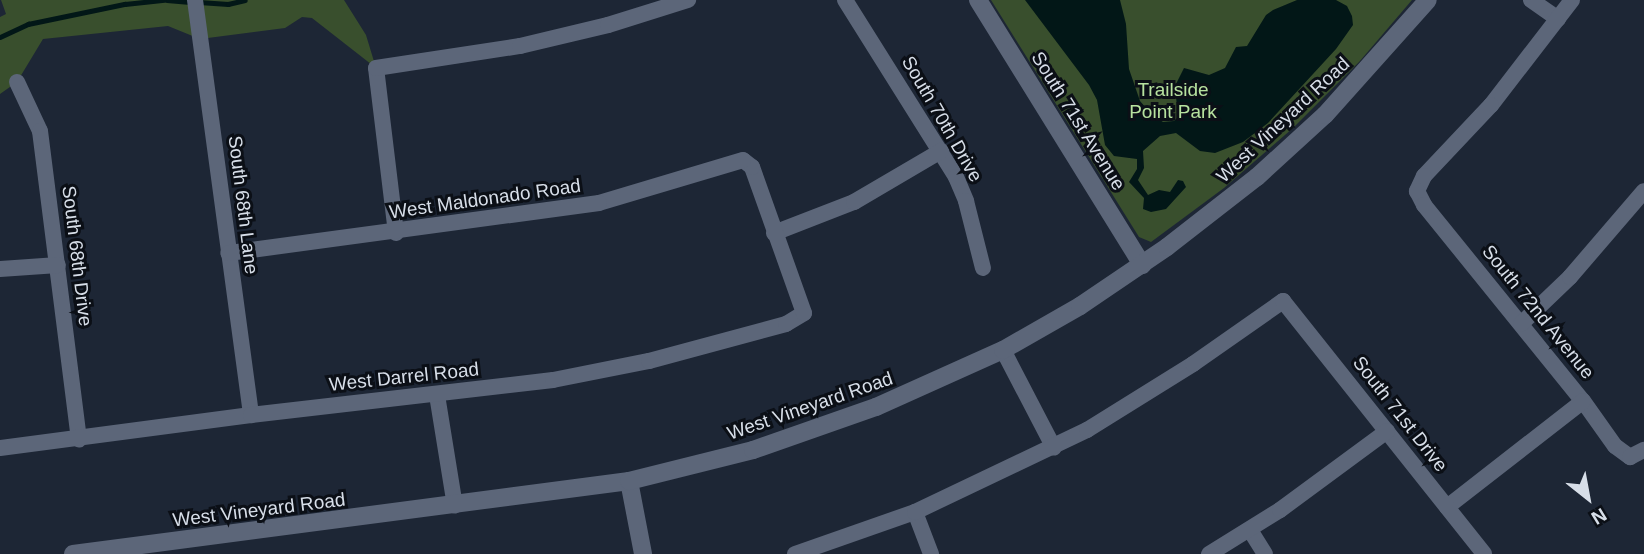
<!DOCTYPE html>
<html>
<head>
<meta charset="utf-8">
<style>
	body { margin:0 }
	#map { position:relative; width:1644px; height:554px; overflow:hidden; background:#1d2635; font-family:Arial,sans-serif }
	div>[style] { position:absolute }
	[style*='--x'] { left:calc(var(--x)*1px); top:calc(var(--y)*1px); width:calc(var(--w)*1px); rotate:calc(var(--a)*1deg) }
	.green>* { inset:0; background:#394f2d }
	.water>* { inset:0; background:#021717 }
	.stream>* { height:4.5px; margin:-2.25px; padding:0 2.25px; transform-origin:2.25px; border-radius:2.25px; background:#021717 }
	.street>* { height:16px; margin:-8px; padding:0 8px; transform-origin:8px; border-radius:8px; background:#5c6679 }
	.secondary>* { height:18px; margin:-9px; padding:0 9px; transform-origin:9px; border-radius:9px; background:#5c6679 }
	span { translate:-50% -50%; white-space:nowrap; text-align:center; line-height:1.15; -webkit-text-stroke:6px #0b0f16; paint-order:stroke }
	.park-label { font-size:19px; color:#b7e29f }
	.street-label { font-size:19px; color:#d7dee8 }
	.north { position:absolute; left:1553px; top:463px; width:70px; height:70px; -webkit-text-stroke:5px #0b0f16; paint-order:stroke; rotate:149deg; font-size:19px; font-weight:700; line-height:28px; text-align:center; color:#d7dee8 }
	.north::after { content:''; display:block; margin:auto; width:24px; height:32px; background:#d7dee8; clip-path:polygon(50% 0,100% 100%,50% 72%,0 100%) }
</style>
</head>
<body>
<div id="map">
	<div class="green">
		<div style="clip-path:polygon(1px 0,344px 0,366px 35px,376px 68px,312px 18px,302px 17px,285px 28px,200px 39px,168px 26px,43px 39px,17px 82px,0 94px,0 17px,6px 14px)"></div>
		<div style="clip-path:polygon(991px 0,1412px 0,1359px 62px,1293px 128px,1224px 188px,1151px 242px,1139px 237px)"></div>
	</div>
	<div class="water">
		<div style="clip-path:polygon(1025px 0,1120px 0,1126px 24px,1129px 69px,1140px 101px,1151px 114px,1163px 122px,1174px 121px,1178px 117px,1175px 86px,1184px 68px,1209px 75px,1225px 68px,1236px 47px,1247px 46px,1266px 15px,1273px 10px,1297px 0,1336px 0,1347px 6px,1352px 16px,1353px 25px,1336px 49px,1268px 123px,1243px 142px,1215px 153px,1200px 151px,1176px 133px,1160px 136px,1143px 151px,1144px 168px,1138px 180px,1148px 195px,1159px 190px,1170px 192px,1178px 180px,1183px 181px,1186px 187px,1166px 209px,1151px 212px,1143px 209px,1144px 198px,1129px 182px,1137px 169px,1137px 159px,1114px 156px,1105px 145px,1097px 100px,1089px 85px)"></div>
	</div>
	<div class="stream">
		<div style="--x:167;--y:0;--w:23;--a:5"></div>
		<div style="--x:199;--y:2;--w:29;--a:4"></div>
		<div style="--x:228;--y:4;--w:17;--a:-13"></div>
		<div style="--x:0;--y:37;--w:31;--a:-25"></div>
		<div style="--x:28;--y:24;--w:99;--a:-11.7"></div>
		<div style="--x:125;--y:4;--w:39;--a:-6"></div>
	</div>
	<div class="street">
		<div style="--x:195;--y:0;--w:419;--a:82.3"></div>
		<div style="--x:845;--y:0;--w:209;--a:57.9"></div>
		<div style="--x:956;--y:177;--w:26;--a:67"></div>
		<div style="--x:966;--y:201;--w:69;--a:75.8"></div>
		<div style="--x:1531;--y:0;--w:33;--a:35"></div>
		<div style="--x:1572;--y:0;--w:133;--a:127.6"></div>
		<div style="--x:1491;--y:105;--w:98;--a:133.3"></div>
		<div style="--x:1424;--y:176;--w:17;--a:115"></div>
		<div style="--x:1417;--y:191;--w:16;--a:63"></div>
		<div style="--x:1424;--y:205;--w:252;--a:51"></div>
		<div style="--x:1583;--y:401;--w:55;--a:54.6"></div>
		<div style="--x:1615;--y:446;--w:19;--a:36"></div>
		<div style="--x:1630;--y:457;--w:16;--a:-27"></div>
		<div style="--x:17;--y:82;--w:54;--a:64.9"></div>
		<div style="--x:40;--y:131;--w:311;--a:82.8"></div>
		<div style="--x:396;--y:233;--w:166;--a:-96.9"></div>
		<div style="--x:376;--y:68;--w:146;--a:-8.7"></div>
		<div style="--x:520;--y:46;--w:90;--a:-13.4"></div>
		<div style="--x:608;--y:25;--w:84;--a:-17.4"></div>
		<div style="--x:774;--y:233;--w:86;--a:-21.2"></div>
		<div style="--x:854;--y:202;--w:101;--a:-30.4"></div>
		<div style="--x:0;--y:269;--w:58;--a:-3.9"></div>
		<div style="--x:1521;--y:324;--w:68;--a:-43.8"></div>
		<div style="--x:1570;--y:277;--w:113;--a:-49.3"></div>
		<div style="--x:1003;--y:350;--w:110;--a:62.5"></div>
		<div style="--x:437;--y:395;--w:112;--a:80.8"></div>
		<div style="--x:0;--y:448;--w:253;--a:-7.5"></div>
		<div style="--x:251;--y:415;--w:304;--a:-6.6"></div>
		<div style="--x:553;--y:380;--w:98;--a:-11.2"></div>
		<div style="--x:649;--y:361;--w:142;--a:-15.1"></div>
		<div style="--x:786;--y:324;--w:21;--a:-31"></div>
		<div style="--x:804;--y:313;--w:155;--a:-109.6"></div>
		<div style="--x:752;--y:167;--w:11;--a:-142"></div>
		<div style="--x:743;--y:160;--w:150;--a:163.4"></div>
		<div style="--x:599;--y:203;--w:374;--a:172.3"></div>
		<div style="--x:1447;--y:507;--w:172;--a:-37.9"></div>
		<div style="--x:915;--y:512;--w:45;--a:69.1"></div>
		<div style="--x:1250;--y:530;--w:28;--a:58"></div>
		<div style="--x:795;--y:554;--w:127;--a:-19.3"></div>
		<div style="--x:915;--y:512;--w:191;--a:-25.5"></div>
		<div style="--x:1087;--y:430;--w:125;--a:-31.9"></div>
		<div style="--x:1193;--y:364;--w:110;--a:-35"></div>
		<div style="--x:1283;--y:301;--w:323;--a:51.5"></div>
		<div style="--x:1209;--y:554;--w:84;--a:-31.8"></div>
		<div style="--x:1280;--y:510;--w:133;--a:-36.4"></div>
	</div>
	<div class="secondary">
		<div style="--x:978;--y:0;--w:312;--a:58.2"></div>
		<div style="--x:629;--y:481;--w:74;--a:79.1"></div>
		<div style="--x:73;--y:554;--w:561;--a:-7.48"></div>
		<div style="--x:629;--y:481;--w:128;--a:-14"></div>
		<div style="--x:753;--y:450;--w:130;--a:-19.3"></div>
		<div style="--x:876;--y:407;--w:139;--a:-24.2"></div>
		<div style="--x:1003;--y:350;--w:89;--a:-29.7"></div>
		<div style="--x:1080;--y:306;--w:105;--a:-34.1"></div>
		<div style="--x:1167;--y:247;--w:114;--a:-37.9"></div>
		<div style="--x:1257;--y:177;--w:92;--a:-42.4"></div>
		<div style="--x:1325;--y:115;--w:154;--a:-48.2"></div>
	</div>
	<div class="park-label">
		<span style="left:1173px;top:101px">Trailside<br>Point Park</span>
	</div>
	<div class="street-label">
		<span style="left:942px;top:119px;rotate:60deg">South 70th Drive</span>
		<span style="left:1283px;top:120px;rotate:-43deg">West Vineyard Road</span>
		<span style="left:1078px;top:121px;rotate:58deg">South 71st Avenue</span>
		<span style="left:485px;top:199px;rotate:-8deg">West Maldonado Road</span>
		<span style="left:243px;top:205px;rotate:83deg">South 68th Lane</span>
		<span style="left:77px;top:256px;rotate:83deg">South 68th Drive</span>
		<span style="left:1538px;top:312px;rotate:51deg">South 72nd Avenue</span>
		<span style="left:404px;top:377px;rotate:-6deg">West Darrel Road</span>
		<span style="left:810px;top:406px;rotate:-19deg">West Vineyard Road</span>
		<span style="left:1400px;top:414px;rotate:52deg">South 71st Drive</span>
		<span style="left:259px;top:510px;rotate:-7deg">West Vineyard Road</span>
	</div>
	<div class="north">N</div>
</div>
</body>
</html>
